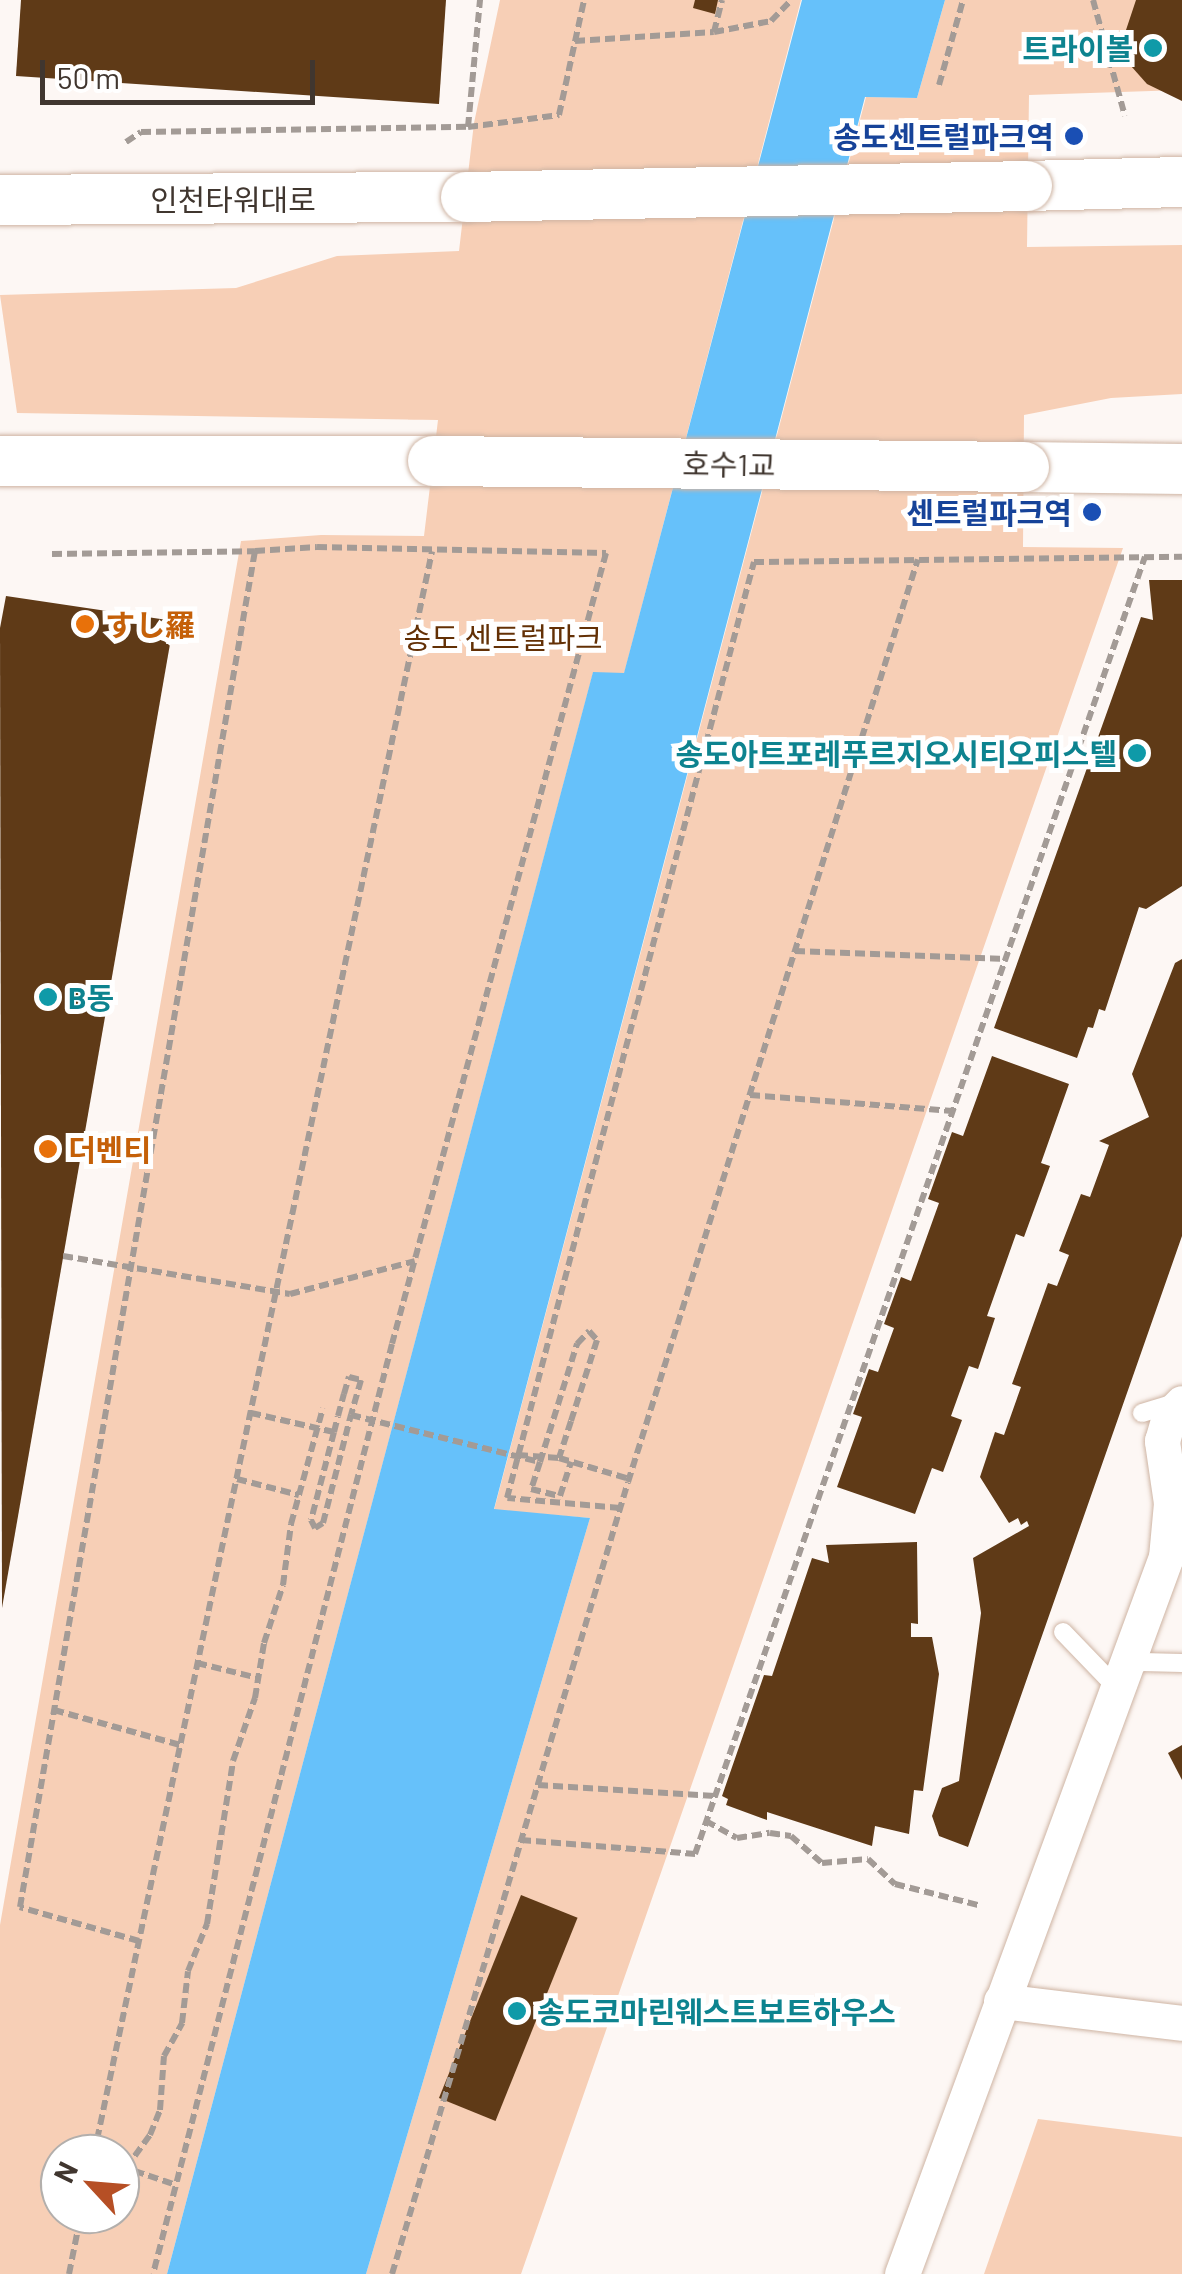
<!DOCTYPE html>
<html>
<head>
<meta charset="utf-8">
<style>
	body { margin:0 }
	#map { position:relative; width:1182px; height:2274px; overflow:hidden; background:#fdf7f4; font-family:Barlow,"Noto Sans KR","Noto Sans JP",sans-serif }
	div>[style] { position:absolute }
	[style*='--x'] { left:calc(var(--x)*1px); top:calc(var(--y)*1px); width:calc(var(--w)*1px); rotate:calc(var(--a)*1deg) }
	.green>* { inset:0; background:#f7cfb6 }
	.water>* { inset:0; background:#66c1fa }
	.building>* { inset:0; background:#5f3a17; transform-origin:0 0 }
	.path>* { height:6px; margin-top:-3px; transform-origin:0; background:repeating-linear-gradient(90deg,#a39b96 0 10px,transparent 0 15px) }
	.roads { filter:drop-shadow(0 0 2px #ceb4a3) drop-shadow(0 0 2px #ceb4a3) }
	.lane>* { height:18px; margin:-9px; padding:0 9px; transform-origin:9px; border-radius:9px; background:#fff }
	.street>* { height:35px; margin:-17.5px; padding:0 17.5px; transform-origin:17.5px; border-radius:17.5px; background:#fff }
	.secondary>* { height:50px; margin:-25px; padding:0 25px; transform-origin:25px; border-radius:25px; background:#fff }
	.path-bridge>* { height:6px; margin-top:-3px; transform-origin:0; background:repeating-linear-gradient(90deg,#a39b96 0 10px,transparent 0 15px) }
	.bridges { filter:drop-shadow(0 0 2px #ceb4a3) drop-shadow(0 0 2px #ceb4a3) }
	.secondary-bridge>* { height:50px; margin:-25px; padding:0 25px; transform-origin:25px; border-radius:25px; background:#fff }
	.dots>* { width:28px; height:28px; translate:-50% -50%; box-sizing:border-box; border:5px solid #fff; border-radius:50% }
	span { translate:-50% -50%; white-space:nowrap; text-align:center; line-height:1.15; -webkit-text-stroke:10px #fff; paint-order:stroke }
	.culture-label { font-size:30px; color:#0d838f; font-weight:700 }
	.right { translate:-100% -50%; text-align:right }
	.left { translate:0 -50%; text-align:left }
	.transit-label { font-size:30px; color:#164399; font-weight:700 }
	.street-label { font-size:30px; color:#40362f }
	.food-label { font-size:30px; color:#c56008; font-weight:700 }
	.park-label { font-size:30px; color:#633005 }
	.north { position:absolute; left:40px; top:2134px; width:100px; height:100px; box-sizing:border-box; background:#fff; border:2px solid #b3afac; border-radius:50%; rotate:296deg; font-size:28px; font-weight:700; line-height:40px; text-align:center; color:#40362f }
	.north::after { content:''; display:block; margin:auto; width:35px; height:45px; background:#b64f25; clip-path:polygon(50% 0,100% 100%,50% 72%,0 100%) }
	.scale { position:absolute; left:40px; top:60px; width:275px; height:45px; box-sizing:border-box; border:5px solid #40362f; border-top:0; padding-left:12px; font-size:30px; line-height:35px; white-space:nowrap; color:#40362f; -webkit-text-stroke:8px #fff; paint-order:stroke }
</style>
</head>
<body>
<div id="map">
	<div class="green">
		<div style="clip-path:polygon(evenodd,500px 0,801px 0,624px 674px,593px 673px,167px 2274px,0 2274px,0 1925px,241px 541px,321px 535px,424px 536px,438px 420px,17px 413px,0 295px,236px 288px,337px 256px,459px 251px,474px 123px,500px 0,60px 2154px,120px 2154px,120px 2214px,60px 2214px,60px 2154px)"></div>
		<div style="clip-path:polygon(945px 0,1182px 0,1182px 90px,1029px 95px,1027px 247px,1182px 245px,1182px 394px,1111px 398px,1024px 415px,1023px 547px,1123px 548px,521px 2274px,366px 2274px,590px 1518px,494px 1510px,866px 97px,917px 98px)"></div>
		<div style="clip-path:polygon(1038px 2119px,1182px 2137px,1182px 2274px,984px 2274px)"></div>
	</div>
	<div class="water">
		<div style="clip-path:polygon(802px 0,945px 0,917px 98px,865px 97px,494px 1509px,590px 1518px,366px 2274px,167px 2274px,593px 672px,624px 673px)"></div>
	</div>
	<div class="building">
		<div style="clip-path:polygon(21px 0,446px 0,439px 104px,16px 76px)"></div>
		<div style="clip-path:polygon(695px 0,718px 0,715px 14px,693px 8px)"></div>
		<div style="clip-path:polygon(1136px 0,1182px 0,1182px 101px,1147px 84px,1131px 66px,1122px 42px)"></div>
		<div style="clip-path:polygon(1149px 580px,1182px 580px,1182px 886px,1146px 909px,1139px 907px,1105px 1011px,1099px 1009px,1093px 1028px,1088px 1027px,1077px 1058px,994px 1028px,1141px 617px,1153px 620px)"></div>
		<div style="clip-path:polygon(6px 596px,174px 621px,2px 1608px,0 628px)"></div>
		<div style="clip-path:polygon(1182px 959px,1182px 1236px,968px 1847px,939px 1836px,932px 1816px,942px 1788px,959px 1781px,981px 1613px,973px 1558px,1029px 1526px,1027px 1521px,1021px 1525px,1018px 1518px,1009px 1523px,980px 1477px,995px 1432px,1004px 1435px,1021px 1387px,1012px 1384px,1048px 1283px,1057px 1286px,1069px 1255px,1059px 1251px,1081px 1194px,1090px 1197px,1109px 1145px,1099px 1141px,1149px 1117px,1132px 1074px,1175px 963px)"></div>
		<div style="clip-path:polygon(992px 1056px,1069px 1084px,1041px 1163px,1050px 1166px,1024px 1237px,1016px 1234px,987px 1316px,995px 1318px,978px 1369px,969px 1366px,951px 1416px,962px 1420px,943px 1472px,932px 1468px,915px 1514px,837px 1487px,862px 1417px,853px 1414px,869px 1369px,878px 1372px,894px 1328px,884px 1324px,901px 1277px,911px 1281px,939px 1203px,928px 1199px,952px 1132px,963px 1136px)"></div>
		<div style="clip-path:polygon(917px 1542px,918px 1624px,911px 1623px,911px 1637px,932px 1637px,939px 1674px,923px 1791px,914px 1790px,909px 1834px,875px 1826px,872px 1846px,767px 1812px,767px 1820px,726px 1805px,728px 1799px,722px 1796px,764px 1675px,772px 1676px,812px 1558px,829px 1563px,826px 1545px)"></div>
		<div style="clip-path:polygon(1182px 1745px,1182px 1780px,1168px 1753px)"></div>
		<div style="left:521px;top:1895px;width:61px;height:219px;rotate:22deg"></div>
	</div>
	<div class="path">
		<div style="--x:1093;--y:0;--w:120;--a:74.6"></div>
		<div style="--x:714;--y:32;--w:58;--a:-10.9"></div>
		<div style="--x:771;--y:21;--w:29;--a:-46"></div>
		<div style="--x:575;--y:41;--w:139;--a:-3.7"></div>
		<div style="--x:714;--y:32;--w:33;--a:-76"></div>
		<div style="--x:939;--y:85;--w:88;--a:-74.2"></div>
		<div style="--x:468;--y:127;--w:128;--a:-84.6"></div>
		<div style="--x:126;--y:142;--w:18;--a:-34"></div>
		<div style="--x:141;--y:132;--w:327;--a:-0.9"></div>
		<div style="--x:468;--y:127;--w:92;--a:-7.5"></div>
		<div style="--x:559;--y:115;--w:118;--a:-77.7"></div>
		<div style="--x:52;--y:554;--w:203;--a:-0.8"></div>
		<div style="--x:795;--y:951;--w:211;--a:2.2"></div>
		<div style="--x:750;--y:1095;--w:203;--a:4.5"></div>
		<div style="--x:63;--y:1256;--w:230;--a:9.5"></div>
		<div style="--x:290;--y:1294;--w:129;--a:-14.8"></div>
		<div style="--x:344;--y:1394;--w:18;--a:-74"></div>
		<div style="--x:349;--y:1377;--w:12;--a:14"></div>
		<div style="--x:361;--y:1380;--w:36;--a:106"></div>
		<div style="--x:251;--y:1413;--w:85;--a:12.9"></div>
		<div style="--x:334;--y:1432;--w:16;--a:-76"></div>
		<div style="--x:571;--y:1421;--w:39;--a:108"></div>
		<div style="--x:559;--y:1458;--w:74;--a:16.5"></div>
		<div style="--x:518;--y:1455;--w:41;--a:4.2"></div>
		<div style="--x:540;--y:1462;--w:28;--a:108"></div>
		<div style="--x:531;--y:1489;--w:30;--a:14"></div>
		<div style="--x:560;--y:1496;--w:36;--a:-72"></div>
		<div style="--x:237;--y:1479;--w:64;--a:14.5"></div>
		<div style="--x:620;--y:1508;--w:113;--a:-174.9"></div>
		<div style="--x:507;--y:1498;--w:968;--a:-75.22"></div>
		<div style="--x:754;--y:562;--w:428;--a:-0.7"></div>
		<div style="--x:197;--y:1663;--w:63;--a:13.8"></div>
		<div style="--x:54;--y:1710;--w:131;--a:15.5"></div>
		<div style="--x:538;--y:1785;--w:177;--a:3.6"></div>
		<div style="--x:706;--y:1821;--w:35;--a:29"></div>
		<div style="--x:737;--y:1838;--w:33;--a:-9"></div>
		<div style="--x:770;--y:1833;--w:21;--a:8"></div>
		<div style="--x:791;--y:1836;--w:41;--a:41.1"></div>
		<div style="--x:822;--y:1863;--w:46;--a:-5"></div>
		<div style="--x:868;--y:1859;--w:37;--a:43"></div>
		<div style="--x:895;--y:1884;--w:86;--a:14.2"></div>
		<div style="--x:521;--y:1840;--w:175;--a:4.6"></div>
		<div style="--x:695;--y:1854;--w:1373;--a:-70.87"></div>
		<div style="--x:139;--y:1941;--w:124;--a:-164.1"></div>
		<div style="--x:20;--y:1907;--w:1376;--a:-80.17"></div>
		<div style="--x:255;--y:551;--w:62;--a:-3.7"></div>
		<div style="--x:317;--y:547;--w:289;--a:1.2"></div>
		<div style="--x:606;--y:553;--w:819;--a:105.14"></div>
		<div style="--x:392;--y:1344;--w:960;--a:104.41"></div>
		<div style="--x:94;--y:2154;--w:1638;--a:-78.09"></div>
		<div style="--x:120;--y:2166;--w:59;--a:18.7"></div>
		<div style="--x:126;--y:2168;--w:41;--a:-54"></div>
		<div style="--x:150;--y:2135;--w:27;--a:-68"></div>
		<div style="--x:160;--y:2110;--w:54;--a:-85.8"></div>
		<div style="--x:164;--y:2056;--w:38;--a:-61"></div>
		<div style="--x:182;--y:2023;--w:52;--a:-83.4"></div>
		<div style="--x:188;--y:1971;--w:51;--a:-68"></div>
		<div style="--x:207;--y:1924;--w:165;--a:-80.9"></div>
		<div style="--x:233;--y:1761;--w:67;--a:-70.8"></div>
		<div style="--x:255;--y:1698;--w:56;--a:-80.7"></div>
		<div style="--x:264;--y:1643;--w:61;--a:-71.9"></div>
		<div style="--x:283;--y:1585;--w:62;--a:-82.5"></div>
		<div style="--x:291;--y:1524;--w:120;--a:-74.6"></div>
		<div style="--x:69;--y:2274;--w:61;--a:-78.7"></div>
		<div style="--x:392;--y:2274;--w:826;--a:-73.41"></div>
		<div style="--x:628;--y:1482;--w:967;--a:-72.56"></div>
	</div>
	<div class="roads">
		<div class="lane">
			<div style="--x:1142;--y:1413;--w:37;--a:-17"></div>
			<div style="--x:1063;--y:1632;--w:76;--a:46.1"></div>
			<div style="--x:1128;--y:1669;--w:16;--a:-27"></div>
			<div style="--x:1142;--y:1662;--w:40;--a:1.4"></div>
		</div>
		<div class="street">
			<div style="--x:1001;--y:2001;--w:182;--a:6.9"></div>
			<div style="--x:902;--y:2274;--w:764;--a:-69.79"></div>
			<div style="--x:1166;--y:1557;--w:54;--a:-84.7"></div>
			<div style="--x:1171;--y:1503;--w:63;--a:-98.3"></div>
			<div style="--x:1162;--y:1441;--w:26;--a:-74"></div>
			<div style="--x:1169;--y:1416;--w:18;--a:-45"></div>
		</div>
		<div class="secondary">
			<div style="--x:1027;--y:186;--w:155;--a:-1.5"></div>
			<div style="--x:0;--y:200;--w:466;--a:-0.4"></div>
			<div style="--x:0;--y:461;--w:433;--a:0"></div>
			<div style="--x:1024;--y:467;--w:158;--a:0.7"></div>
		</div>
	</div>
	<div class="path-bridge">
		<div style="--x:338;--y:1416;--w:23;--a:-75"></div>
		<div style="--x:334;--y:1432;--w:91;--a:104.6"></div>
		<div style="--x:311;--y:1520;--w:9;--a:63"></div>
		<div style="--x:315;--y:1528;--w:9;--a:-32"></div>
		<div style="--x:323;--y:1523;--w:112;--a:-75.5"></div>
		<div style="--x:351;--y:1415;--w:195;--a:14"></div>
		<div style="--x:540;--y:1462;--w:124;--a:-72.6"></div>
		<div style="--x:577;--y:1344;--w:18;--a:-47"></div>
		<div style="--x:589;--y:1331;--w:12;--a:48"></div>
		<div style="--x:597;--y:1340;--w:85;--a:107.8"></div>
	</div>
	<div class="bridges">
		<div class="secondary-bridge">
			<div style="--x:466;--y:197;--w:561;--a:-1.12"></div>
			<div style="--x:433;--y:461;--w:591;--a:0.58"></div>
		</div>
	</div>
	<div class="dots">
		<div style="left:1153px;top:48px;background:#0f9aa8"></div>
		<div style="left:1074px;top:136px;background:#1a4fb4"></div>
		<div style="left:1092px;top:512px;background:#1a4fb4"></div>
		<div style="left:85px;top:624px;background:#e8710a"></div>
		<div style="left:1137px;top:753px;background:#0f9aa8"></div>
		<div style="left:48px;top:997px;background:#0f9aa8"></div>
		<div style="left:48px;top:1149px;background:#e8710a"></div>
		<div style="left:517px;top:2011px;background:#0f9aa8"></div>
	</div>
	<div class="culture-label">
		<span class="right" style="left:1133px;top:48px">트라이볼</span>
		<span class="right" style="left:1117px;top:753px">송도아트포레푸르지오시티오피스텔</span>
		<span class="left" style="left:68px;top:997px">B동</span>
		<span class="left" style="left:537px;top:2011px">송도코마린웨스트보트하우스</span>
	</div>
	<div class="transit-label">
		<span class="right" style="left:1054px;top:136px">송도센트럴파크역</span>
		<span class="right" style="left:1072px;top:512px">센트럴파크역</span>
	</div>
	<div class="street-label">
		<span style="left:233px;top:199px">인천타워대로</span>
		<span style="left:729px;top:464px;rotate:1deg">호수1교</span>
	</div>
	<div class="food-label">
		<span class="left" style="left:105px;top:624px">すし羅</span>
		<span class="left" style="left:68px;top:1149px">더벤티</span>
	</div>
	<div class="park-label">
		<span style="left:503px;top:637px">송도 센트럴파크</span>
	</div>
	<div class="north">N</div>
	<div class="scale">50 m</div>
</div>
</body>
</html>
